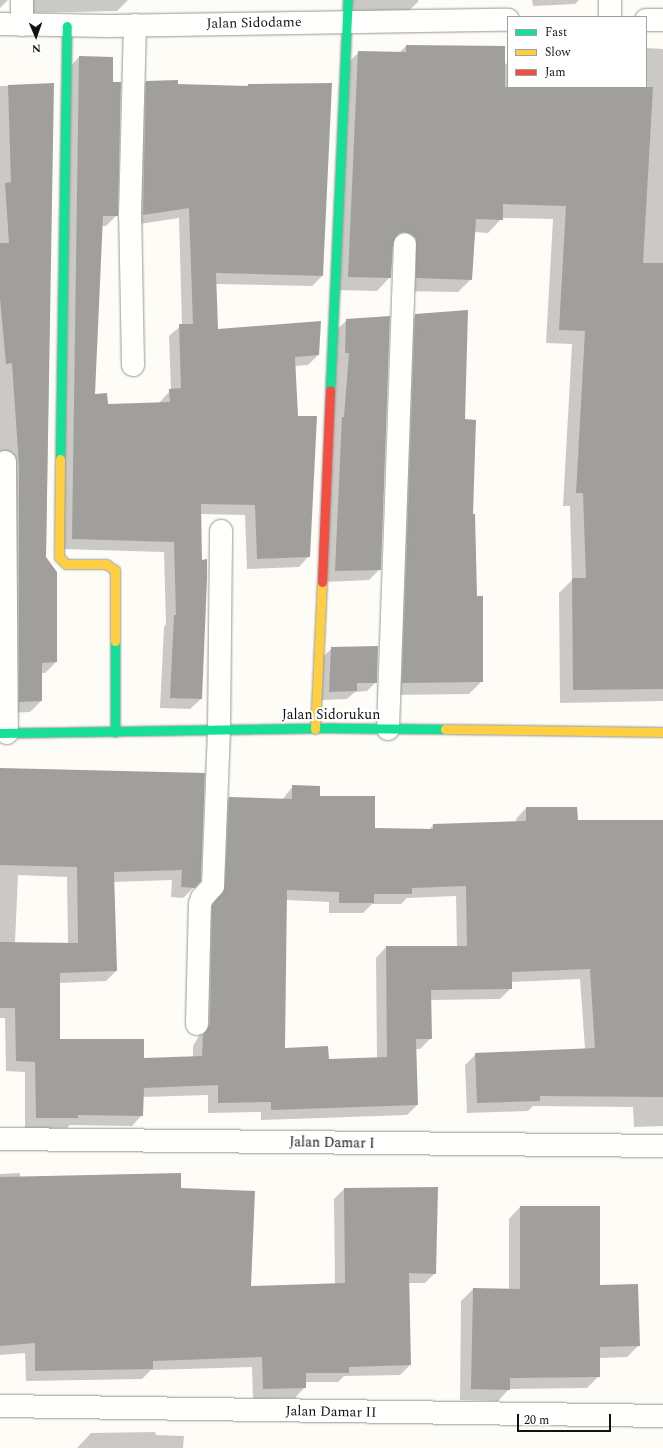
<!DOCTYPE html>
<html>
<head>
<meta charset="utf-8">
<style>
	body { margin:0 }
	#map { position:relative; width:663px; height:1448px; overflow:hidden; background:#fdfcf7; font-family:Spectral,serif }
	div>[style] { position:absolute }
	[style*='--x'] { left:calc(var(--x)*1px); top:calc(var(--y)*1px); width:calc(var(--w)*1px); rotate:calc(var(--a)*1deg) }
	.shadow>* { inset:0; background:#0003 }
	.building>* { inset:0; background:#a19f9c }
	.roads { filter:drop-shadow(0 0 1px #979795) drop-shadow(0 0 1px #979795) }
	.street>* { height:22px; margin:-11px; padding:0 11px; transform-origin:11px; border-radius:11px; background:#fffffe }
	.fast>* { height:9px; margin:-4.5px; padding:0 4.5px; transform-origin:4.5px; border-radius:4.5px; background:#16e098 }
	.slow>* { height:9px; margin:-4.5px; padding:0 4.5px; transform-origin:4.5px; border-radius:4.5px; background:#ffcf43 }
	.jam>* { height:9px; margin:-4.5px; padding:0 4.5px; transform-origin:4.5px; border-radius:4.5px; background:#f24e42 }
	span { translate:-50% -50%; white-space:nowrap; text-align:center; line-height:1.15; -webkit-text-stroke:4px #fff; paint-order:stroke }
	.street-label { font-size:14px; color:#111 }
	.legend { position:absolute; left:507px; top:16px; width:140px; height:72px; box-sizing:border-box; background:#fff; border:1px solid #a0a0a0; margin:0; padding:5px 7px; list-style:none; font-size:12px; color:#111 }
	.legend li { display:flex; align-items:center; gap:8px; height:20px }
	.legend b { width:20px; border:1px solid #a0a0a0 }
	.north { position:absolute; left:16px; top:16px; width:40px; height:40px; -webkit-text-stroke:3px #fff; paint-order:stroke; rotate:178deg; font-size:11px; font-weight:700; line-height:16px; text-align:center; color:#111 }
	.north::after { content:''; display:block; margin:auto; width:14px; height:18px; background:#111; clip-path:polygon(50% 0,100% 100%,50% 72%,0 100%) }
	.scale { position:absolute; left:517px; top:1414px; width:94px; height:18px; box-sizing:border-box; border:2px solid #111; border-top:0; padding-left:5px; font-size:12px; line-height:14px; white-space:nowrap; color:#111; -webkit-text-stroke:3px #fff; paint-order:stroke }
</style>
</head>
<body>
<div id="map">
	<div class="shadow">
		<div style="clip-path:polygon(0 0,8px 0,0 8px)"></div>
		<div style="clip-path:polygon(10px 0,128px 0,117px 11px,26px 13px,16px 2px)"></div>
		<div style="clip-path:polygon(353px 0,418px 0,418px 2px,405px 14px,354px 15px)"></div>
		<div style="clip-path:polygon(532px 0,579px 0,575px 4px,533px 6px)"></div>
		<div style="clip-path:polygon(406px 46px,508px 64px,508px 87px,646px 87px,646px 48px,663px 49px,663px 701px,560px 703px,559px 593px,572px 580px,570px 506px,563px 506px,572px 344px,546px 343px,553px 219px,502px 218px,488px 233px,474px 232px,471px 279px,458px 292px,403px 291px,398px 246px,391px 246px,390px 277px,377px 291px,335px 290px,345px 66px,359px 52px,399px 53px)"></div>
		<div style="clip-path:polygon(79px 57px,117px 215px,106px 226px,102px 226px,94px 395px,107px 405px,159px 403px,171px 390px,169px 336px,182px 325px,179px 218px,133px 225px,136px 92px,146px 82px,177px 85px,246px 87px,248px 85px,322px 276px,312px 286px,215px 284px,217px 330px,318px 355px,308px 365px,295px 366px,297px 417px,309px 556px,299px 567px,247px 569px,245px 515px,200px 514px,201px 699px,190px 709px,160px 708px,164px 627px,166px 624px,164px 552px,62px 549px,69px 68px)"></div>
		<div style="clip-path:polygon(0 62px,0 86px,53px 84px,46px 557px,56px 662px,45px 673px,41px 673px,41px 701px,30px 712px,8px 713px,0 462px)"></div>
		<div style="clip-path:polygon(416px 315px,464px 420px,482px 681px,469px 694px,390px 695px,403px 328px)"></div>
		<div style="clip-path:polygon(347px 320px,380px 569px,369px 580px,324px 582px,335px 331px)"></div>
		<div style="clip-path:polygon(332px 648px,376px 682px,367px 691px,355px 692px,347px 699px,321px 700px,323px 657px)"></div>
		<div style="clip-path:polygon(evenodd,0 769px,204px 774px,194px 887px,183px 898px,171px 897px,172px 880px,113px 882px,116px 971px,106px 981px,59px 983px,59px 1040px,143px 1059px,193px 1057px,193px 1046px,199px 1036px,202px 918px,219px 809px,229px 798px,282px 800px,293px 786px,319px 797px,374px 829px,429px 830px,433px 825px,516px 822px,516px 819px,526px 808px,577px 821px,663px 821px,663px 1126px,634px 1127px,633px 1107px,533px 1106px,528px 1111px,467px 1113px,465px 1065px,476px 1054px,585px 1049px,580px 979px,511px 982px,511px 988px,500px 999px,430px 1000px,431px 1038px,420px 1049px,415px 1049px,417px 1105px,407px 1115px,261px 1120px,261px 1112px,208px 1113px,208px 1095px,142px 1097px,142px 1115px,132px 1126px,70px 1125px,67px 1128px,25px 1128px,25px 1072px,6px 1071px,5px 1018px,0 1018px,0 769px,18px 875px,67px 877px,68px 944px,15px 943px,18px 875px,0 769px,456px 896px,457px 947px,386px 947px,376px 958px,377px 1059px,328px 1060px,284px 1049px,286px 900px,329px 902px,329px 913px,363px 913px,372px 904px,401px 904px,407px 898px,456px 896px)"></div>
		<div style="clip-path:polygon(20px 1173px,20px 1177px,181px 1189px,250px 1287px,335px 1284px,334px 1199px,344px 1189px,435px 1273px,425px 1283px,409px 1283px,410px 1365px,400px 1375px,344px 1376px,338px 1382px,305px 1382px,305px 1387px,295px 1398px,253px 1399px,252px 1367px,151px 1370px,142px 1379px,26px 1381px,25px 1353px,0 1355px,0 1174px)"></div>
		<div style="clip-path:polygon(520px 1207px,599px 1286px,639px 1345px,627px 1357px,599px 1358px,599px 1376px,587px 1388px,509px 1389px,498px 1401px,460px 1400px,461px 1301px,473px 1289px,509px 1290px,509px 1219px)"></div>
		<div style="clip-path:polygon(155px 1432px,156px 1435px,184px 1436px,183px 1448px,77px 1448px,91px 1433px)"></div>
	</div>
	<div class="building">
		<div style="clip-path:polygon(406px 45px,505px 46px,505px 87px,653px 87px,643px 263px,663px 263px,663px 689px,573px 690px,572px 578px,586px 578px,583px 493px,576px 493px,585px 331px,559px 330px,566px 206px,503px 204px,503px 220px,476px 219px,472px 280px,416px 278px,416px 238px,405px 232px,399px 233px,393px 243px,391px 278px,348px 277px,358px 51px,406px 52px)"></div>
		<div style="clip-path:polygon(79px 56px,113px 57px,113px 82px,121px 82px,118px 216px,103px 216px,95px 394px,107px 393px,108px 404px,170px 402px,169px 389px,181px 388px,179px 324px,193px 324px,189px 208px,143px 215px,146px 81px,178px 80px,178px 84px,248px 86px,248px 84px,332px 83px,323px 276px,216px 273px,218px 329px,321px 321px,319px 355px,295px 357px,298px 416px,317px 416px,310px 557px,257px 559px,255px 505px,201px 504px,202px 560px,207px 559px,207px 579px,202px 699px,170px 698px,174px 615px,176px 615px,174px 542px,72px 539px)"></div>
		<div style="clip-path:polygon(54px 83px,46px 557px,57px 572px,57px 662px,42px 663px,42px 701px,19px 702px,19px 466px,12px 363px,6px 364px,0 298px,0 243px,9px 243px,5px 183px,11px 182px,8px 85px)"></div>
		<div style="clip-path:polygon(468px 310px,465px 419px,476px 420px,473px 514px,475px 514px,477px 596px,483px 596px,483px 682px,402px 683px,415px 314px)"></div>
		<div style="clip-path:polygon(390px 316px,381px 570px,335px 571px,342px 417px,344px 417px,349px 353px,345px 353px,346px 319px)"></div>
		<div style="clip-path:polygon(378px 646px,377px 683px,357px 683px,357px 691px,329px 692px,331px 647px)"></div>
		<div style="clip-path:polygon(evenodd,0 768px,205px 773px,201px 881px,195px 888px,181px 887px,182px 870px,114px 872px,117px 971px,60px 973px,60px 1039px,144px 1039px,144px 1058px,202px 1056px,203px 1035px,210px 1024px,212px 906px,225px 886px,229px 797px,292px 799px,292px 785px,320px 786px,320px 796px,375px 796px,375px 828px,433px 829px,433px 824px,526px 821px,526px 807px,577px 807px,578px 820px,663px 820px,663px 1097px,540px 1096px,540px 1101px,477px 1103px,475px 1053px,595px 1048px,590px 969px,512px 972px,512px 989px,431px 990px,432px 1039px,416px 1039px,418px 1105px,271px 1110px,271px 1102px,218px 1103px,218px 1085px,144px 1088px,143px 1116px,78px 1115px,78px 1118px,36px 1118px,35px 1062px,16px 1061px,15px 1008px,0 1008px,0 942px,78px 943px,77px 867px,0 865px,0 768px,466px 886px,467px 946px,386px 946px,387px 1057px,329px 1059px,328px 1046px,285px 1048px,287px 890px,339px 892px,339px 903px,374px 903px,374px 894px,412px 894px,412px 888px,466px 886px)"></div>
		<div style="clip-path:polygon(181px 1173px,181px 1188px,255px 1191px,251px 1286px,345px 1283px,344px 1188px,438px 1187px,436px 1274px,409px 1273px,411px 1365px,349px 1367px,349px 1373px,306px 1373px,306px 1388px,263px 1389px,262px 1357px,153px 1361px,153px 1369px,35px 1371px,35px 1343px,0 1346px,0 1177px)"></div>
		<div style="clip-path:polygon(520px 1206px,600px 1206px,600px 1285px,638px 1284px,640px 1346px,600px 1347px,600px 1377px,510px 1378px,510px 1390px,471px 1389px,473px 1288px,520px 1289px)"></div>
	</div>
	<div class="roads">
		<div class="street">
			<div style="--x:22;--y:0;--w:25;--a:90"></div>
			<div style="--x:610;--y:0;--w:17;--a:90"></div>
			<div style="--x:646;--y:20;--w:17;--a:0"></div>
			<div style="--x:0;--y:24;--w:108;--a:1.1"></div>
			<div style="--x:108;--y:26;--w:400;--a:-0.9"></div>
			<div style="--x:133;--y:365;--w:150;--a:-91.1"></div>
			<div style="--x:130;--y:215;--w:190;--a:-88.5"></div>
			<div style="--x:5;--y:462;--w:271;--a:89.6"></div>
			<div style="--x:388;--y:729;--w:485;--a:-88"></div>
			<div style="--x:197;--y:1024;--w:120;--a:-88.6"></div>
			<div style="--x:200;--y:904;--w:6;--a:-72"></div>
			<div style="--x:202;--y:898;--w:16;--a:-47"></div>
			<div style="--x:213;--y:886;--w:157;--a:-87.8"></div>
			<div style="--x:219;--y:729;--w:198;--a:-89.4"></div>
			<div style="--x:0;--y:1139;--w:663;--a:0.6"></div>
			<div style="--x:0;--y:1406;--w:663;--a:0.86"></div>
		</div>
		<div class="fast">
			<div style="--x:330;--y:390;--w:390;--a:-87.4"></div>
			<div style="--x:60;--y:459;--w:433;--a:-89.1"></div>
			<div style="--x:115;--y:641;--w:91;--a:90"></div>
			<div style="--x:0;--y:733;--w:335;--a:-0.9"></div>
			<div style="--x:335;--y:728;--w:110;--a:0.5"></div>
		</div>
		<div class="slow">
			<div style="--x:60;--y:459;--w:98;--a:90.6"></div>
			<div style="--x:59;--y:557;--w:10;--a:45"></div>
			<div style="--x:66;--y:564;--w:40;--a:0"></div>
			<div style="--x:106;--y:564;--w:11;--a:34"></div>
			<div style="--x:115;--y:570;--w:71;--a:90"></div>
			<div style="--x:315;--y:729;--w:147;--a:-87.3"></div>
			<div style="--x:445;--y:729;--w:218;--a:0.8"></div>
		</div>
		<div class="jam">
			<div style="--x:322;--y:582;--w:192;--a:-87.6"></div>
		</div>
	</div>
	<div class="street-label">
		<span style="left:254px;top:23px;rotate:-1deg">Jalan Sidodame</span>
		<span style="left:331px;top:715px">Jalan Sidorukun</span>
		<span style="left:332px;top:1143px;rotate:1deg">Jalan Damar I</span>
		<span style="left:331px;top:1412px;rotate:1deg">Jalan Damar II</span>
	</div>
	<ul class="legend">
	<li><b style="height:5px;background:#16e098"></b>Fast</li>
	<li><b style="height:5px;background:#ffcf43"></b>Slow</li>
	<li><b style="height:5px;background:#f24e42"></b>Jam</li>
	</ul>
	<div class="north">N</div>
	<div class="scale">20 m</div>
</div>
</body>
</html>
